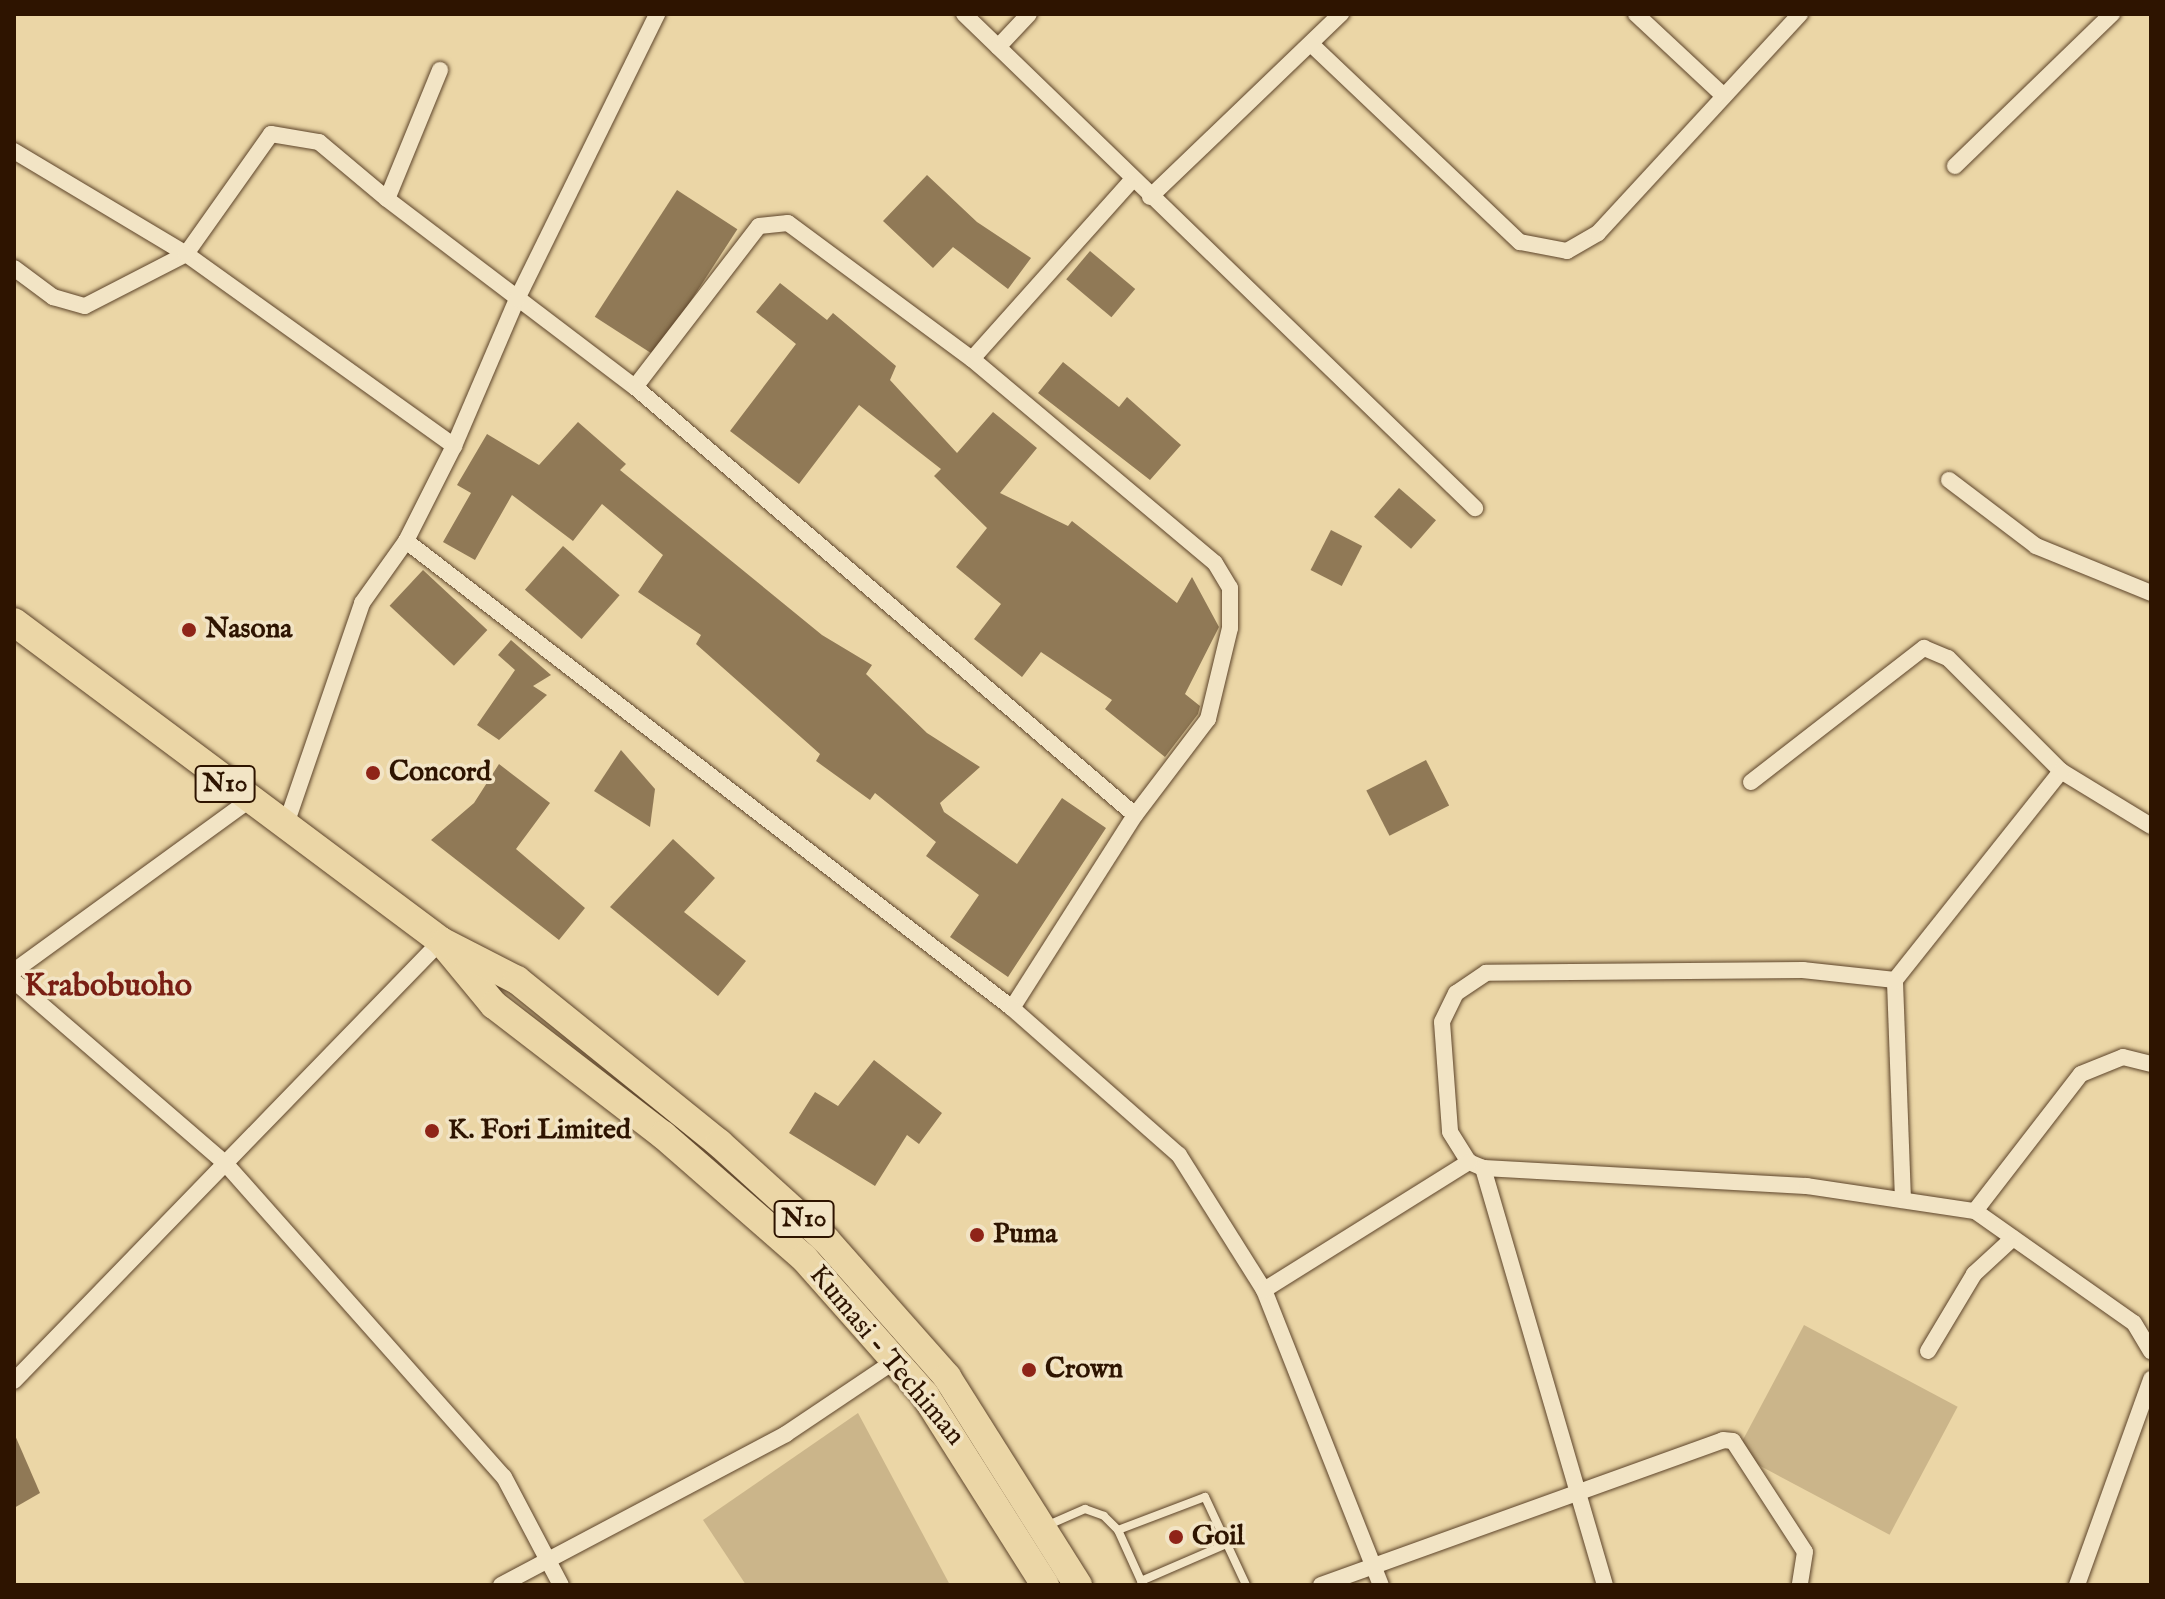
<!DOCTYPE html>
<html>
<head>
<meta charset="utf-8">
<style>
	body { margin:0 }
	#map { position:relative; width:2165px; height:1599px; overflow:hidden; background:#ebd6a6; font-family:"IM FELL English",serif }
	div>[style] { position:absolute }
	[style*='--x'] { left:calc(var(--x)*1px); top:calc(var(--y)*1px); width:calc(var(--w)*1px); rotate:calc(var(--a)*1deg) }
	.green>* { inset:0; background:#cbb58a; transform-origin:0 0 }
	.building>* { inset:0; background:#907956; transform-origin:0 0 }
	.roads { filter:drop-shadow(0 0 2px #5d442a) drop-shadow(0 0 2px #5d442a) }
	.service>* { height:8px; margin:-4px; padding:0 4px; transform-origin:4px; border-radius:4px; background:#f2e4c5 }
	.minor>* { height:16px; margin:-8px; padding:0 8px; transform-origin:8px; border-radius:8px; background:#f2e4c5 }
	.trunk>* { height:28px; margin:-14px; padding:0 14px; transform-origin:14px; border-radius:14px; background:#ebd6a6 }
	.dots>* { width:22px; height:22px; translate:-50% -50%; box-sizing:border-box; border:4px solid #f2e4c5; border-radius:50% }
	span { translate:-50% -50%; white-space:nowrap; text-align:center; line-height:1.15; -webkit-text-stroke:7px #f2e4c5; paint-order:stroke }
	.shield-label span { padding:2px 6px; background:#f2e4c5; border:2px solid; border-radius:6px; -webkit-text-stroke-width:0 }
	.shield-label { font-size:26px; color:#2e1400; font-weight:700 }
	.poi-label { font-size:28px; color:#2e1400; font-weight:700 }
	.left { translate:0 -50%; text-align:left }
	.street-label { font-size:28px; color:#2e1400 }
	.quarter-label { font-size:32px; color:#7a1f14; font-weight:700 }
	.frame { position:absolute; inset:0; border:16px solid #2e1400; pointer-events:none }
</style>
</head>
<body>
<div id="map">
	<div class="green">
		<div style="left:1804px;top:1325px;width:174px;height:145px;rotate:28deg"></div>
		<div style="clip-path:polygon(858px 1413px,950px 1585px,746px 1585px,703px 1520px)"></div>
	</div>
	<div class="building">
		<div style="clip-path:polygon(927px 175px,977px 222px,1031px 258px,1008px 289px,953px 247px,933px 268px,883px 221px)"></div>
		<div style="left:677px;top:190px;width:72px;height:151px;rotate:33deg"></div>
		<div style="left:1090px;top:251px;width:59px;height:37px;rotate:40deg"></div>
		<div style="clip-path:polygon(780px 283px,827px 320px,833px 313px,896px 366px,890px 380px,957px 453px,993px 412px,1037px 448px,1000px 493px,1068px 526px,1072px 521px,1177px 603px,1192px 577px,1219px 627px,1185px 694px,1200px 706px,1198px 714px,1165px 757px,1105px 709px,1112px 700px,1041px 652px,1022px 677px,974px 639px,1001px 604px,956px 567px,987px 528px,934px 476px,941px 469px,859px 405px,799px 484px,730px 431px,796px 344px,756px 312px)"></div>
		<div style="clip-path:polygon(1063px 362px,1119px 407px,1127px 397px,1181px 445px,1150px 480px,1038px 393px)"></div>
		<div style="clip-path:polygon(578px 422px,626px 464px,620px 470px,822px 635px,872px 665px,866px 674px,927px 733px,980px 767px,940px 803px,944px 812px,1017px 864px,1062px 798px,1106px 828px,1008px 977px,950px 937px,979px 895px,926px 856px,936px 842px,875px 793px,870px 800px,816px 761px,820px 754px,696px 644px,701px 635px,638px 592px,663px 555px,602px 504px,573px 541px,512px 495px,475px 560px,443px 542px,471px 493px,457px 485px,487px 434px,539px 465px)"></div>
		<div style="left:1399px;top:488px;width:49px;height:38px;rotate:41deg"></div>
		<div style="left:1331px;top:530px;width:35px;height:45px;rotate:27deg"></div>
		<div style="left:563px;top:546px;width:75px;height:58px;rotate:41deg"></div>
		<div style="left:423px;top:570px;width:88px;height:49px;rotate:43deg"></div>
		<div style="clip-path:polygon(511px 640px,551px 675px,533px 686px,547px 695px,499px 740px,477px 725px,515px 670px,498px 655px)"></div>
		<div style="clip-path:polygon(621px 750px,655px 789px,650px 827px,594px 791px)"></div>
		<div style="left:1426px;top:760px;width:51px;height:67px;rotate:63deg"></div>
		<div style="clip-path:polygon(499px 764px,550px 803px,516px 849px,585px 908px,559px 940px,431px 840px,474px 803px)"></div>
		<div style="clip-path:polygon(673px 839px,715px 878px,684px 912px,746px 961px,718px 996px,610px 907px)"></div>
		<div style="clip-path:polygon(874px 1060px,942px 1113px,919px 1144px,907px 1135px,875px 1186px,789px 1133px,815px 1092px,838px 1106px)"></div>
		<div style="clip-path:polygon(14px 1433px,40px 1493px,14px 1508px)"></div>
	</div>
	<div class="roads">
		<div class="service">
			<div style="--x:1046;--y:1526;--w:43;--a:-23.6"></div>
			<div style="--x:1085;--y:1509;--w:20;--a:20"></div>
			<div style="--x:1104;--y:1516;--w:20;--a:45"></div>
			<div style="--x:1118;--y:1530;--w:60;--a:65.6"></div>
			<div style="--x:1118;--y:1530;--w:93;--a:-20.8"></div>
			<div style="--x:1205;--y:1497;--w:97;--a:65"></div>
			<div style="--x:1141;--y:1581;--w:96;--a:-23.4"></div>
		</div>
		<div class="minor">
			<div style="--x:964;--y:14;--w:711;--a:44.03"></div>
			<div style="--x:1636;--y:14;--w:120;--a:43"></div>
			<div style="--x:1311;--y:44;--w:288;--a:43.5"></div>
			<div style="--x:1520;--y:242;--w:48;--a:10.8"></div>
			<div style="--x:1567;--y:251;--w:36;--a:-30"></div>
			<div style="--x:1598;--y:233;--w:298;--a:-47.3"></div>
			<div style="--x:998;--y:47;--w:45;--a:-46.8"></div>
			<div style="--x:440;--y:70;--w:139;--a:112.3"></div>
			<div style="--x:387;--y:199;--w:311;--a:37.2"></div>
			<div style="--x:635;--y:387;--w:658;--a:40.56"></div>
			<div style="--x:14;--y:151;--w:200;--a:30.9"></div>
			<div style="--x:186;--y:254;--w:147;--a:-54.7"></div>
			<div style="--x:271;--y:134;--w:49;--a:9.5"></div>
			<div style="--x:319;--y:142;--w:89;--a:40"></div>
			<div style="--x:1955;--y:166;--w:219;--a:-44.1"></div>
			<div style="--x:1150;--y:197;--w:265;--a:-43.8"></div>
			<div style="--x:14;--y:268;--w:49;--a:36.6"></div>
			<div style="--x:53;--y:297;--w:33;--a:16"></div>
			<div style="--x:85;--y:306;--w:114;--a:-27.2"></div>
			<div style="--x:186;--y:254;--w:330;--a:35.6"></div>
			<div style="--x:972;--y:359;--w:241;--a:-48.2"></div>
			<div style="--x:635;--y:387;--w:203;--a:-52.4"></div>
			<div style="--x:759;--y:226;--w:29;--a:-6"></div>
			<div style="--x:788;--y:223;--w:229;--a:36.5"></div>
			<div style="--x:972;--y:359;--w:317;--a:40"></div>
			<div style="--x:1215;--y:563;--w:29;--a:59"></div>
			<div style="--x:1230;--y:588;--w:40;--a:90"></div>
			<div style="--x:1230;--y:628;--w:94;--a:103.6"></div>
			<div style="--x:1208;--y:719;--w:121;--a:127.2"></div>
			<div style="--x:1135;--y:815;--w:229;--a:122.5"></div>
			<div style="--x:1949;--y:480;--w:109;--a:37.2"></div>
			<div style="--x:2036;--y:546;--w:124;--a:22.2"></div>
			<div style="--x:406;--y:541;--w:765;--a:37.62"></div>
			<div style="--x:1012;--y:1008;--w:222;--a:41.4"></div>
			<div style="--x:1179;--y:1155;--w:160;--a:57.8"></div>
			<div style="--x:1264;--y:1290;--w:317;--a:68.4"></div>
			<div style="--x:1751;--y:782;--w:219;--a:-37.8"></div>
			<div style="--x:1924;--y:648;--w:26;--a:23"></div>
			<div style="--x:1948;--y:658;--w:160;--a:45"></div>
			<div style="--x:2061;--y:771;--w:105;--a:31.4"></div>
			<div style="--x:284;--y:830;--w:240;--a:-71"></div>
			<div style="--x:362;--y:603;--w:76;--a:-54.6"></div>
			<div style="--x:406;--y:541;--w:106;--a:-63.2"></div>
			<div style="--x:454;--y:446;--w:160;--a:-66.8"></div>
			<div style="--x:517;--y:299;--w:318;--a:-63.8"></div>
			<div style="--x:14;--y:971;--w:288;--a:-36"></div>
			<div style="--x:1895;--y:980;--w:93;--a:-173.8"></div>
			<div style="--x:1803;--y:970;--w:317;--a:179.5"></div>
			<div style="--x:1486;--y:973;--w:36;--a:146"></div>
			<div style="--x:1456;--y:993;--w:32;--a:116"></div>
			<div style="--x:1442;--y:1022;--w:110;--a:85.8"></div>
			<div style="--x:1450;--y:1132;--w:36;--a:58"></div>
			<div style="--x:1469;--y:1162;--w:15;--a:23"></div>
			<div style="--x:1483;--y:1168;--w:324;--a:3.2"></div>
			<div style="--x:1807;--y:1186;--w:170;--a:8.5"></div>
			<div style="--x:1975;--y:1211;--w:194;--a:35.2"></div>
			<div style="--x:2134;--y:1323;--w:33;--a:59"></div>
			<div style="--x:14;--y:981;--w:279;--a:40.8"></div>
			<div style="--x:225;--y:1163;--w:420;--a:48.4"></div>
			<div style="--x:504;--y:1477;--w:122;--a:62.2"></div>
			<div style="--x:1483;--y:1168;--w:434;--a:73.7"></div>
			<div style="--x:1903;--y:1200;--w:220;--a:-92.1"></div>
			<div style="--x:1895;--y:980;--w:267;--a:-51.5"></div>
			<div style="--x:1975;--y:1211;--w:173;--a:-52.3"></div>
			<div style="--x:2081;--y:1074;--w:45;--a:-22"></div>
			<div style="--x:2123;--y:1057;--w:29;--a:14"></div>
			<div style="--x:1264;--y:1290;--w:242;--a:-32"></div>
			<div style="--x:1928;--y:1351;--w:90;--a:-59.1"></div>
			<div style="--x:1974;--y:1274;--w:53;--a:-42.7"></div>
			<div style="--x:14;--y:1381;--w:613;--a:-45.86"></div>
			<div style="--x:501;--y:1585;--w:323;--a:-27.9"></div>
			<div style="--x:786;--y:1434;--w:133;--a:-33.9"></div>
			<div style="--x:1321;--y:1585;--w:427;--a:-19.8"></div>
			<div style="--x:1723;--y:1440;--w:10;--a:6"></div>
			<div style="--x:1733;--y:1441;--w:132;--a:57"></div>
			<div style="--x:1805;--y:1552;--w:33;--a:99"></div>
			<div style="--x:2077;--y:1585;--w:219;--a:-70.2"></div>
		</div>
		<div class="trunk">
			<div style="--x:14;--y:622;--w:533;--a:36.76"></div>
			<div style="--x:441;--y:941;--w:83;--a:50.4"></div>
			<div style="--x:494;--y:1005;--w:213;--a:37.6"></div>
			<div style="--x:663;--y:1135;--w:187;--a:41.1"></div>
			<div style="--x:804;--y:1258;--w:183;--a:48.5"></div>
			<div style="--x:925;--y:1395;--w:225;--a:57.7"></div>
			<div style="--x:445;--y:943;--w:81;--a:27.2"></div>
			<div style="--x:517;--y:980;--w:260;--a:38.9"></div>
			<div style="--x:719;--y:1143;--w:144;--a:42.2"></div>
			<div style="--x:826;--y:1240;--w:183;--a:48.5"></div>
			<div style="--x:947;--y:1377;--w:246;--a:57.8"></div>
		</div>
	</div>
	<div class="dots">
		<div style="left:189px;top:630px;background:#8f2418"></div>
		<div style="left:373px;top:773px;background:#8f2418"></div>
		<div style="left:432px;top:1131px;background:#8f2418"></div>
		<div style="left:977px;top:1235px;background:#8f2418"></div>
		<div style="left:1029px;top:1370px;background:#8f2418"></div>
		<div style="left:1176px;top:1537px;background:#8f2418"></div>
	</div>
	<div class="shield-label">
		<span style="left:225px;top:784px">N10</span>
		<span style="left:804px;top:1219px">N10</span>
	</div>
	<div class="poi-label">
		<span class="left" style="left:205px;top:630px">Nasona</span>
		<span class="left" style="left:389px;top:773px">Concord</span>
		<span class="left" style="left:448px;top:1131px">K. Fori Limited</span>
		<span class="left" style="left:993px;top:1235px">Puma</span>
		<span class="left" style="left:1045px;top:1370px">Crown</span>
		<span class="left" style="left:1192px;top:1537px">Goil</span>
	</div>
	<div class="street-label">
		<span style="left:886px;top:1356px;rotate:50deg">Kumasi - Techiman</span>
	</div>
	<div class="quarter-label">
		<span style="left:108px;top:987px">Krabobuoho</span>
	</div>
	<div class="frame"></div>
</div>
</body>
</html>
